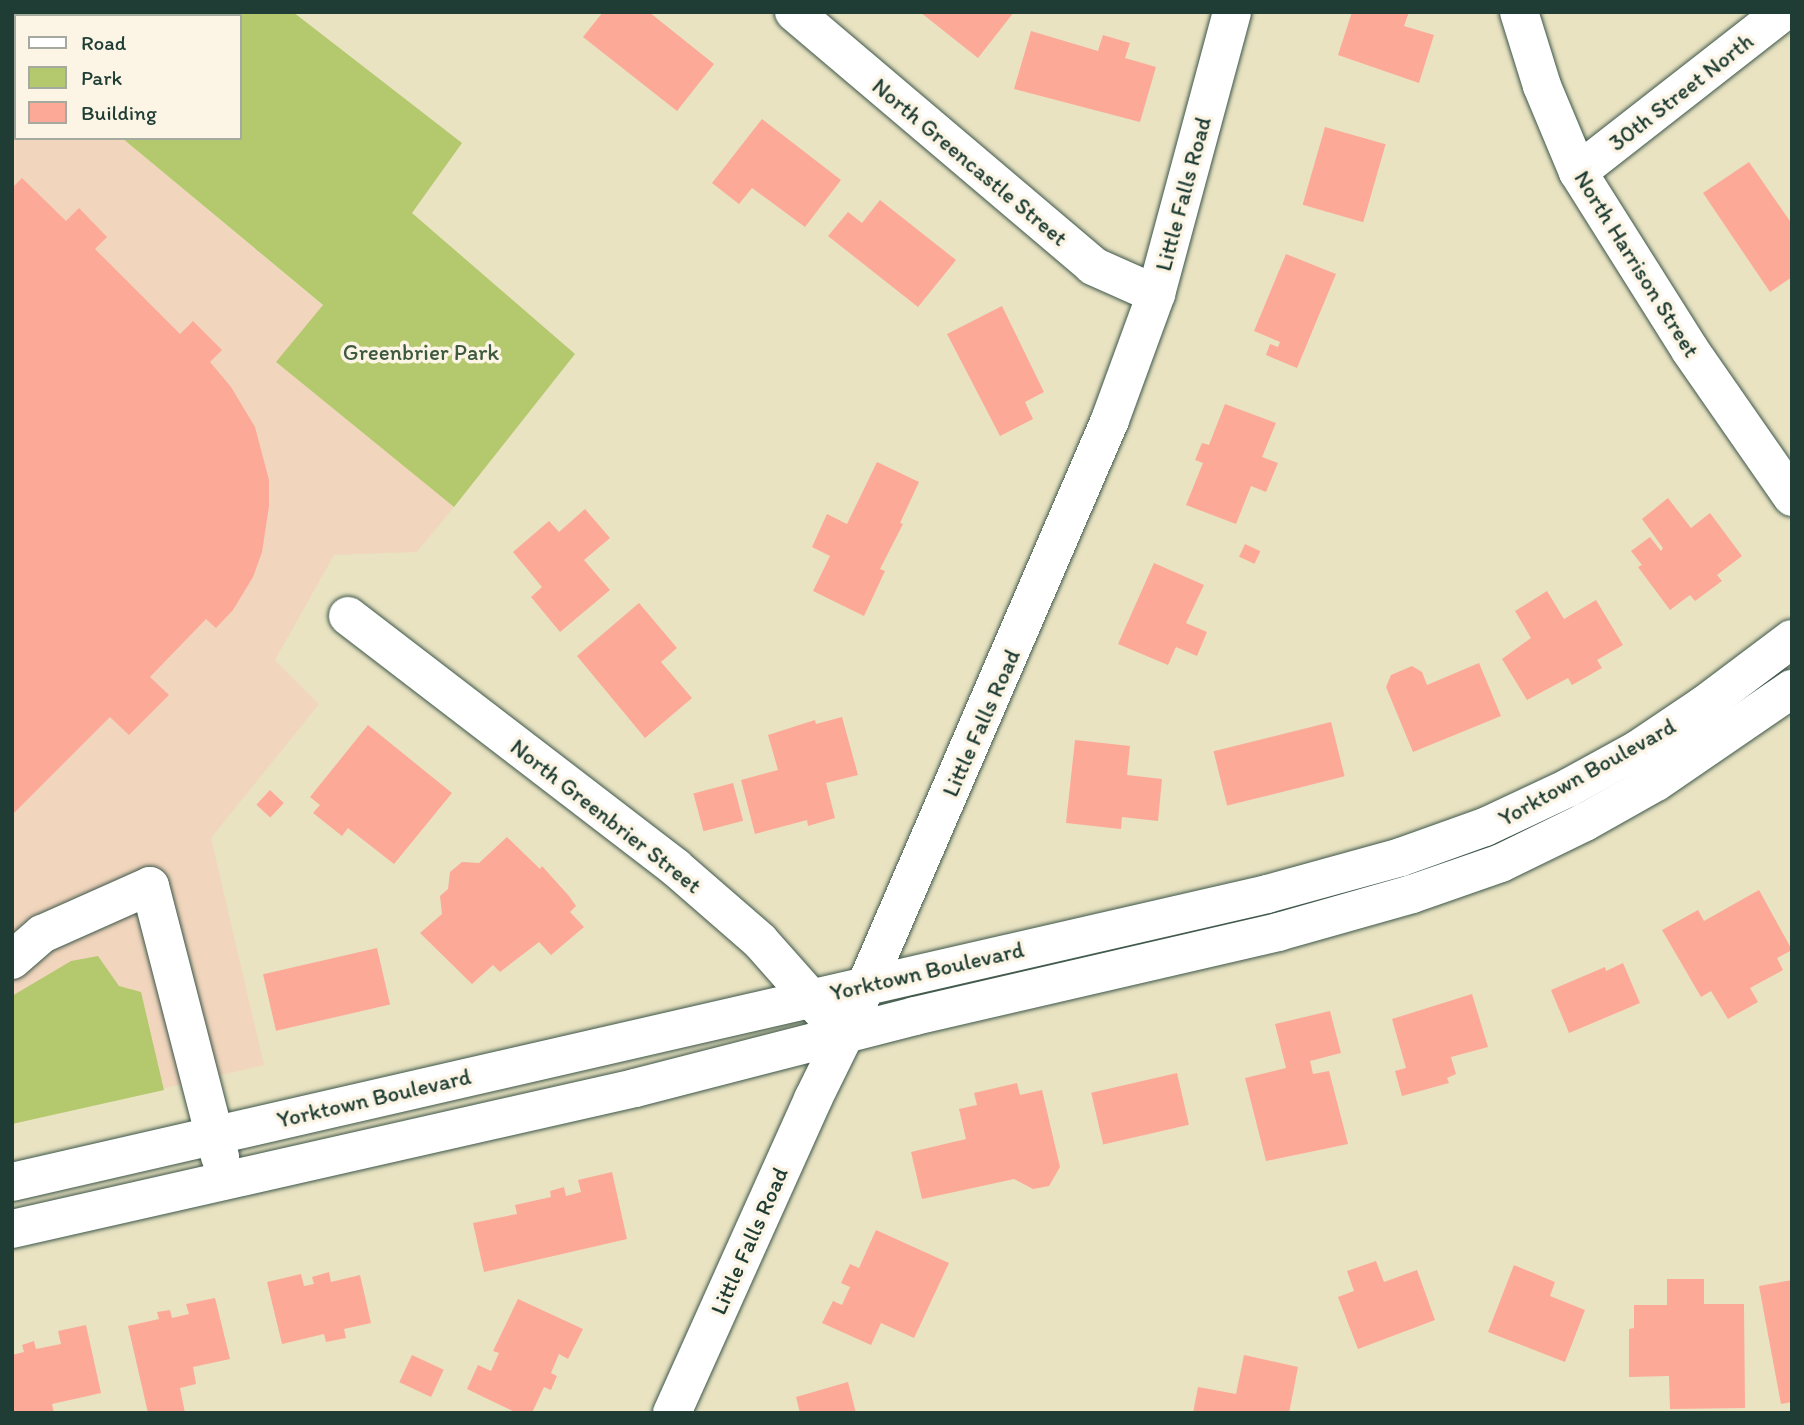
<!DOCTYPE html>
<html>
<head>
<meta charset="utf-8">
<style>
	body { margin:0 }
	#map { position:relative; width:1804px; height:1425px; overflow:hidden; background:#e9e3c2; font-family:Itim,sans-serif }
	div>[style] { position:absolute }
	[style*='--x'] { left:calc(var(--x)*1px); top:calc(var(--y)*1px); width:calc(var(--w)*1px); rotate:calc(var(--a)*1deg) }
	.built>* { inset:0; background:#f1d5bd }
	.green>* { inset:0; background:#b4c96e }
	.building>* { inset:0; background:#fca998; transform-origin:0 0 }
	.roads { filter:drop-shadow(0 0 2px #3d5649) drop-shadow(0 0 2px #3d5649) }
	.minor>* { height:38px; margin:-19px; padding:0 19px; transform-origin:19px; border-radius:19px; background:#fff }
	span { translate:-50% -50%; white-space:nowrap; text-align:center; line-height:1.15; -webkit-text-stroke:7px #fcf5e5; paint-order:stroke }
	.street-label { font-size:23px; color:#1f3d34 }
	.park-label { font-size:23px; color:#3d5940 }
	.frame { position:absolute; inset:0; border:14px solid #1f3d34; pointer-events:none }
	.legend { position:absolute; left:14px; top:14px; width:228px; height:126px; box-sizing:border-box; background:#fcf5e5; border:2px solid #a4ab9e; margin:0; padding:9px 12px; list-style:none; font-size:21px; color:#1f3d34 }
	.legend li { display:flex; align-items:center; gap:14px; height:35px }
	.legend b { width:35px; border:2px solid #a4ab9e }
</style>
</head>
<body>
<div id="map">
	<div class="built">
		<div style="clip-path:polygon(16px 112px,16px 138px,122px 138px,323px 306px,277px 363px,454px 507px,417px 552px,334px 555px,275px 660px,319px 704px,211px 838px,264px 1065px,12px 1124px,12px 114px)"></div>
	</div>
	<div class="green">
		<div style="clip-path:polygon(12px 12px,293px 12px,462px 143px,412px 213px,575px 354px,454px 507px,276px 362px,323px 305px,122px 138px,240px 138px,240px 16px,16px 16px,16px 112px,12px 114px)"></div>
		<div style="clip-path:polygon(98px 956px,119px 986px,141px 992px,164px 1090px,12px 1124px,12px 996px,71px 961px)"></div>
	</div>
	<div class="building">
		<div style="clip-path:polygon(603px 12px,649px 12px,714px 64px,677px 111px,583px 37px)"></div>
		<div style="clip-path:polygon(920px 12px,1014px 12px,978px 58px)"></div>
		<div style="clip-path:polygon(1352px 12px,1409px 12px,1404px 26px,1434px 35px,1419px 83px,1338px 55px)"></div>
		<div style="clip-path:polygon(1031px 31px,1098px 51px,1103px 35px,1130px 43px,1125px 58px,1156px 67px,1140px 122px,1014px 89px)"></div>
		<div style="clip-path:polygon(762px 119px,841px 180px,805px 227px,752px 188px,739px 204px,712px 183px)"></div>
		<div style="left:1325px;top:127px;width:63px;height:81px;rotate:16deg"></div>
		<div style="clip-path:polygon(1749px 162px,1792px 224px,1792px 277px,1770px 292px,1703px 193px)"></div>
		<div style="clip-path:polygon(22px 178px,66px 221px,79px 208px,107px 237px,95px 249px,180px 334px,193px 321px,222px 350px,210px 362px,231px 387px,255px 427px,269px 480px,269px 506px,262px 552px,253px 577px,233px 610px,216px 628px,206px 619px,150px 677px,169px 695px,129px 735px,110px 717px,12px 815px,12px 188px)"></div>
		<div style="clip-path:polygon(880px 200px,956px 260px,918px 307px,828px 236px,848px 212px,862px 223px)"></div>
		<div style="clip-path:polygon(1286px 254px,1336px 274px,1297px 368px,1266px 355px,1270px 344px,1278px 347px,1280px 342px,1254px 331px)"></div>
		<div style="clip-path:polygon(1002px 306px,1044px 392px,1025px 402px,1033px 419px,1000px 436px,947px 334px)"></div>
		<div style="clip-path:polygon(1225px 404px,1276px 423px,1262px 457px,1278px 463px,1266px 492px,1251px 486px,1236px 524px,1186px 505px,1203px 463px,1195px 460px,1202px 443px,1209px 445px)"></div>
		<div style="clip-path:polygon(877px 462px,919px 482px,900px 523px,903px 524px,880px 569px,885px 571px,864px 616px,813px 591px,830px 556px,812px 547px,827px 514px,847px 524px)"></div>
		<div style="clip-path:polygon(1668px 498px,1691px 528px,1710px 513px,1742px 556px,1717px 575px,1722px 581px,1695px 601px,1690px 595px,1670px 610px,1638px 567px,1642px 565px,1631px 551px,1650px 537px,1661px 551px,1663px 548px,1642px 519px)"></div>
		<div style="clip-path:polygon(585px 509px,610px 538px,584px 560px,610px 590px,560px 632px,531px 597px,542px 587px,513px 552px,549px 521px,559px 532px)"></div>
		<div style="left:1245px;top:544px;width:17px;height:14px;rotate:25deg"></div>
		<div style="clip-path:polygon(1154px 563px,1204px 585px,1186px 623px,1207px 632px,1197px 656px,1176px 647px,1168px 665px,1118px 644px)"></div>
		<div style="clip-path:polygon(1547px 591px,1564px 619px,1596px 600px,1623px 645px,1597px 660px,1602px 668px,1572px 685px,1568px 678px,1527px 700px,1502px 659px,1531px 638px,1515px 611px)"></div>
		<div style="clip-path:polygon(639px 603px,677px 648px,661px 662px,692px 698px,645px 738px,577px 656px)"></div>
		<div style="clip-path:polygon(1479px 663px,1501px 716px,1413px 752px,1386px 687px,1391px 675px,1412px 666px,1422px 672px,1427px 685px)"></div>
		<div style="clip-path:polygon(842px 717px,858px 775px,826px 783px,835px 818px,808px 826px,807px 820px,755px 834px,741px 780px,778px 770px,768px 735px,815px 720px,816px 724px)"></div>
		<div style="left:1331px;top:722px;width:56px;height:121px;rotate:76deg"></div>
		<div style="clip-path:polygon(368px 725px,452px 793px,394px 864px,348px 828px,342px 836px,313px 813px,320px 805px,310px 797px)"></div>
		<div style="clip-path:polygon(1075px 740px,1130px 746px,1127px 775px,1162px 779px,1158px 821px,1122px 817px,1121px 829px,1066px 823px)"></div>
		<div style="left:733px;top:783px;width:39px;height:41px;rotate:75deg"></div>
		<div style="left:270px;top:790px;width:19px;height:20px;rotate:43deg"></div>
		<div style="clip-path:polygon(507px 837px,540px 869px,542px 866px,569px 896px,576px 906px,570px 912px,584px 927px,551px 955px,539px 942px,500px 972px,493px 965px,472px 984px,420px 933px,442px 914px,440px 896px,448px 889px,450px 872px,462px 862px,479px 863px)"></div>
		<div style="clip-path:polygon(1759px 890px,1792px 950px,1777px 958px,1783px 970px,1750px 988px,1758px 1002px,1728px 1019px,1711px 991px,1701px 997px,1662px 930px,1698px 910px,1704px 921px)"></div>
		<div style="left:377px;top:948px;width:58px;height:117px;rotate:77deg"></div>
		<div style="clip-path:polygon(1623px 963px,1640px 1003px,1569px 1033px,1551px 990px,1605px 967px,1606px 971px)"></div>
		<div style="clip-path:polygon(1472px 994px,1488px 1047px,1451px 1057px,1456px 1074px,1447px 1078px,1449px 1083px,1402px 1096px,1395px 1071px,1406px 1068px,1392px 1019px)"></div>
		<div style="clip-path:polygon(1330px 1011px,1341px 1053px,1310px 1061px,1313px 1074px,1329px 1071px,1348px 1144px,1266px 1161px,1245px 1078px,1286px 1068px,1275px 1024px)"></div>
		<div style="left:1177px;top:1073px;width:53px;height:88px;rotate:77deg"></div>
		<div style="clip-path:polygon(1017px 1083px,1020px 1095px,1042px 1090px,1060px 1167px,1049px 1186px,1033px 1189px,1014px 1179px,922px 1199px,911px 1152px,966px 1139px,959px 1109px,977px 1105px,974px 1093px)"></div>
		<div style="clip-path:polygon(612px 1172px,627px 1239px,484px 1272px,473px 1223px,517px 1214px,515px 1205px,551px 1197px,550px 1191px,564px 1187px,566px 1196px,581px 1192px,578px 1180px)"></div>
		<div style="clip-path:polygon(876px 1230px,949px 1263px,914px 1338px,881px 1323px,871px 1345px,822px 1323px,833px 1301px,842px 1305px,850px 1287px,841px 1283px,850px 1264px,859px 1268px)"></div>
		<div style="clip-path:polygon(1376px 1261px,1384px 1282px,1417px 1270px,1435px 1320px,1358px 1349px,1338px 1297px,1354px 1291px,1347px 1271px)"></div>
		<div style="clip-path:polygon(1514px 1265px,1555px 1282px,1550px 1296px,1585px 1310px,1565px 1362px,1488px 1332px)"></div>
		<div style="clip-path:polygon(329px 1272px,331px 1282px,360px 1275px,371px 1323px,344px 1329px,346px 1338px,326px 1342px,324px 1334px,282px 1344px,267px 1282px,301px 1274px,304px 1286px,314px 1284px,312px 1277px)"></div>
		<div style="clip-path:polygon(1667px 1279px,1704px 1279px,1704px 1304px,1744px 1304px,1745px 1408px,1670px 1409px,1669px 1376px,1629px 1377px,1629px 1329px,1634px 1328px,1634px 1305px,1667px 1305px)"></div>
		<div style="clip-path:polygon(1792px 1280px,1792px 1402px,1781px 1404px,1759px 1286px)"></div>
		<div style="clip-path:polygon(215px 1298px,230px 1359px,193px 1367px,196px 1384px,180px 1388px,185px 1413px,148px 1413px,128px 1326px,159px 1319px,157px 1312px,170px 1310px,172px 1318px,189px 1314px,186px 1304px)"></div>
		<div style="clip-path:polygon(518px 1299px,583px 1329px,568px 1359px,559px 1354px,551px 1373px,557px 1376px,551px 1390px,544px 1387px,532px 1413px,517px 1413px,467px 1389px,478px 1365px,491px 1371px,499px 1353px,493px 1351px)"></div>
		<div style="clip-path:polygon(86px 1325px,101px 1393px,52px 1404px,54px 1413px,12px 1413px,12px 1355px,24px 1352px,22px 1345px,34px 1341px,36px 1349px,61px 1344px,58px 1331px)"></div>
		<div style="left:412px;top:1355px;width:35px;height:30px;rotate:25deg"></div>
		<div style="clip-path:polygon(1244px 1355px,1298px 1367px,1289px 1413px,1193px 1413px,1198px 1387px,1236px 1394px)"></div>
		<div style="clip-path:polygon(848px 1382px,856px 1413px,800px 1413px,796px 1397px)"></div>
	</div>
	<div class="roads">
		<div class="minor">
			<div style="--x:794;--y:12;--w:392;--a:40.3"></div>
			<div style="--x:1093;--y:266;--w:69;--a:24"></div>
			<div style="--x:1519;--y:12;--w:77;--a:72.7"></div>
			<div style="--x:1542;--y:86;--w:93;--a:67.3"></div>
			<div style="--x:1578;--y:172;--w:210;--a:57.8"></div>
			<div style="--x:1690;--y:350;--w:179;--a:55.2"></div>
			<div style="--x:1578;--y:172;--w:260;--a:-38"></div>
			<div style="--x:348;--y:616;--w:412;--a:37.5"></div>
			<div style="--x:675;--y:867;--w:113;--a:41"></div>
			<div style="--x:760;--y:941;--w:96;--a:48.4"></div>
			<div style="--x:12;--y:960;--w:40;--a:-41"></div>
			<div style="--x:42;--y:934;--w:118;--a:-24"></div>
			<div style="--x:150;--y:886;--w:280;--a:75.5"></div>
			<div style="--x:12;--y:1182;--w:1288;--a:-12.92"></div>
			<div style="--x:1267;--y:894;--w:139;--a:-15.4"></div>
			<div style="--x:1401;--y:857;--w:89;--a:-19.7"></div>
			<div style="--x:1485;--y:827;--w:92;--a:-25.2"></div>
			<div style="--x:1568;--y:788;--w:79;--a:-28.8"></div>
			<div style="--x:1637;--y:750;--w:81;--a:-33.9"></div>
			<div style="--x:1704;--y:705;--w:110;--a:-36.9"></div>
			<div style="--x:12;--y:1229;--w:639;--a:-12.75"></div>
			<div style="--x:635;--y:1088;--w:289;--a:-14.4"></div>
			<div style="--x:915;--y:1016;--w:373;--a:-13"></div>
			<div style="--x:1278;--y:932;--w:139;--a:-15.8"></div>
			<div style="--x:1412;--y:894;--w:94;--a:-19.2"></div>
			<div style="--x:1501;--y:863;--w:93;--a:-26"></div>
			<div style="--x:1585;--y:822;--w:81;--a:-29.4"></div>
			<div style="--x:1656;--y:782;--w:165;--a:-34.4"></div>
			<div style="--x:672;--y:1413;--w:344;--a:-65.8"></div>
			<div style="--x:813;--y:1099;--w:70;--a:-63.8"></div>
			<div style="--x:844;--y:1036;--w:671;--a:-66.64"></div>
			<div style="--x:1110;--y:420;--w:134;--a:-69.9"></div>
			<div style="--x:1156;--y:294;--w:292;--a:-74.9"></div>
		</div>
	</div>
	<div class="street-label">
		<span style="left:1681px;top:92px;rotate:-38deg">30th Street North</span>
		<span style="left:970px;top:162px;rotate:40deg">North Greencastle Street</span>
		<span style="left:1183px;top:194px;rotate:-75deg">Little Falls Road</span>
		<span style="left:1637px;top:264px;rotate:58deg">North Harrison Street</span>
		<span style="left:981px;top:723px;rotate:-66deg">Little Falls Road</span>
		<span style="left:1587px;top:772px;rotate:-29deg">Yorktown Boulevard</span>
		<span style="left:606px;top:816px;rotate:38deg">North Greenbrier Street</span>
		<span style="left:927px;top:971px;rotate:-13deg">Yorktown Boulevard</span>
		<span style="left:374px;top:1098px;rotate:-13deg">Yorktown Boulevard</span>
		<span style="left:749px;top:1241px;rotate:-66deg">Little Falls Road</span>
	</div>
	<div class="park-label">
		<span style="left:421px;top:352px">Greenbrier Park</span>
	</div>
	<div class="frame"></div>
	<ul class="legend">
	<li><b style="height:9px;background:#fff"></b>Road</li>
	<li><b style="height:19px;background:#b4c96e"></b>Park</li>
	<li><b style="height:19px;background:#fca998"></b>Building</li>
	</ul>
</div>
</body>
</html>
